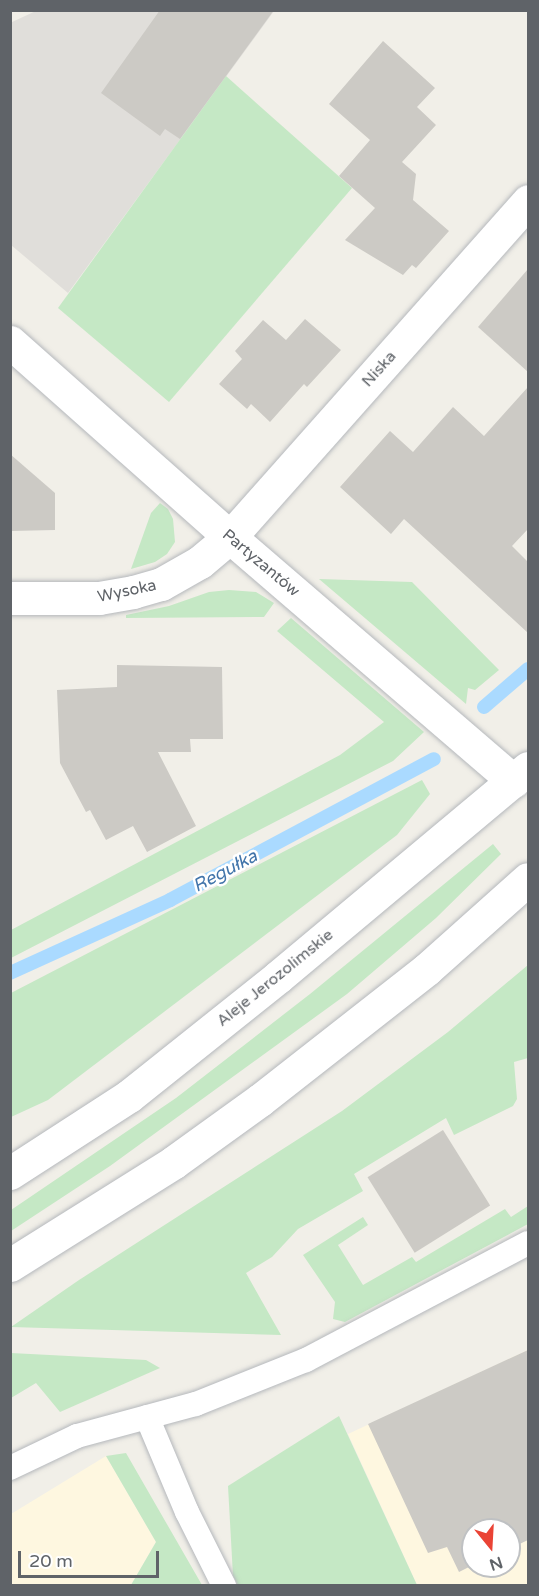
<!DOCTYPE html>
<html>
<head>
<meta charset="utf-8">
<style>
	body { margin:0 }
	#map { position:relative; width:539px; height:1596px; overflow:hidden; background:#f1efe8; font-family:"Varela Round",sans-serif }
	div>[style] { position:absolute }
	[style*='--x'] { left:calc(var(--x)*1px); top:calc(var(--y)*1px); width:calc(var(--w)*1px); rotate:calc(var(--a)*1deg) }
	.commercial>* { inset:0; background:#fef7e0 }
	.industrial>* { inset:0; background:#e0deda }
	.green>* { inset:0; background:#c5e8c5 }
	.stream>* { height:14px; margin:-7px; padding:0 7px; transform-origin:7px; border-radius:7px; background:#aadaff }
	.building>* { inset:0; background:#cccac5; transform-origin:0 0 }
	.roads { filter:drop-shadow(0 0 2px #b5b8bc) drop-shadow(0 0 2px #b5b8bc) }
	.lane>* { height:24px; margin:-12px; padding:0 12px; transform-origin:12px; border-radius:12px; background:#fff }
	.street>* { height:33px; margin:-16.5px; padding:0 16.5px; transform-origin:16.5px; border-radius:16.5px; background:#fff }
	.secondary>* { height:33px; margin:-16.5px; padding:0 16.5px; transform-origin:16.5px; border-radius:16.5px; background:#fff }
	span { translate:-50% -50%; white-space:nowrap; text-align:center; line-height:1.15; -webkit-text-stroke:5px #fff; paint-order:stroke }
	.street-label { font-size:16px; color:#5f6368 }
	.water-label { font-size:18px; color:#4174aa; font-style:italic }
	.frame { position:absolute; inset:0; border:12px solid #5f6368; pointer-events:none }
	.north { position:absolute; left:461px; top:1518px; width:60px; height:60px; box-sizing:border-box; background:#fff; border:2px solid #bfc1c3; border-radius:50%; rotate:162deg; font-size:16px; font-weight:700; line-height:24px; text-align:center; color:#5f6368 }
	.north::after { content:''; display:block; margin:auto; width:21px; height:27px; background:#ea4335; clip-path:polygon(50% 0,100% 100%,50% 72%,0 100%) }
	.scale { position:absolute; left:18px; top:1551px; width:141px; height:27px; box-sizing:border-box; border:3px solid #5f6368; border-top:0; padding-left:8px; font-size:18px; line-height:21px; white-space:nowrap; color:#5f6368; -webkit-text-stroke:4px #fff; paint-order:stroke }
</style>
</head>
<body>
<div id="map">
	<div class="commercial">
		<div style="clip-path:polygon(evenodd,528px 1350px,528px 1585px,417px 1585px,348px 1434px,528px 1350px,473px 1530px,509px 1530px,509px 1566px,473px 1566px,473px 1530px)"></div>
		<div style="clip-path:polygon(106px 1456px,156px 1542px,131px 1585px,11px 1586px,11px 1514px)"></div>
	</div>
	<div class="industrial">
		<div style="clip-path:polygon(38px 10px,274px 11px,68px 293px,11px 245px,10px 23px)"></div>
	</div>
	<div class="green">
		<div style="clip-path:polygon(226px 76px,352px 188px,169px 402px,58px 308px)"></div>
		<div style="clip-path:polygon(160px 503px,168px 509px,173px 519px,175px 542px,167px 554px,155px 562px,131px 569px,151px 513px)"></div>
		<div style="clip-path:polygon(319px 579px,412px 582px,499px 670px,475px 690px,468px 688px,466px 704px)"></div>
		<div style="clip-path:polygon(229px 590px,256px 592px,274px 603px,264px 617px,126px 618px,126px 615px,169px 606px,209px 592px)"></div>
		<div style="clip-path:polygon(291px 618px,424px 732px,393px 761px,11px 958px,11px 930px,340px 755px,384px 722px,277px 631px)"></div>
		<div style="clip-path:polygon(422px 780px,430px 794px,397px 835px,48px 1100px,11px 1117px,11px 993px)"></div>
		<div style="clip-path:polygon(493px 844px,501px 854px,436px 918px,347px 994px,110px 1166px,11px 1231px,11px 1210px,176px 1098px,310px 994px)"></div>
		<div style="clip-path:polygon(528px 965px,528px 1058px,514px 1062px,517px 1099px,513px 1106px,454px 1135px,446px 1118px,354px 1174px,363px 1191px,298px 1229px,272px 1257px,246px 1273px,281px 1335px,11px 1327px,79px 1280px,342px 1111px,448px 1032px)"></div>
		<div style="clip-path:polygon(528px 1206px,528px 1224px,345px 1322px,333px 1319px,335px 1302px,303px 1255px,363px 1217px,368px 1225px,338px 1245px,363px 1285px,412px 1257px,416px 1262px,505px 1209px,511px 1217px)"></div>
		<div style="clip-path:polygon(11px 1353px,146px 1360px,160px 1368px,60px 1412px,36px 1383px,11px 1398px)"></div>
		<div style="clip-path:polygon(339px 1416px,417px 1585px,238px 1585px,233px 1576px,228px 1486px)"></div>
		<div style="clip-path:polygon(126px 1453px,202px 1585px,131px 1585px,156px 1542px,106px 1456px)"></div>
	</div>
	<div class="stream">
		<div style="--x:484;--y:707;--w:58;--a:-40.8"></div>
		<div style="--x:10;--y:973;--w:176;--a:-24.5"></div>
		<div style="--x:170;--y:900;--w:299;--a:-28.1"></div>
	</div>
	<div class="building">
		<div style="clip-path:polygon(160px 10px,274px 10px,180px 139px,165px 129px,160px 136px,101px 93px)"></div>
		<div style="clip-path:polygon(383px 41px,435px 88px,417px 107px,436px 125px,402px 162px,416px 174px,413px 200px,449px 231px,416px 268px,412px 265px,403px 275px,345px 240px,375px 208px,339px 176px,370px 140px,329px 104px)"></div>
		<div style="clip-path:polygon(528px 269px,528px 372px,478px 327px)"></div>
		<div style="clip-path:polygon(305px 319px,341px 350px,307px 387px,304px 384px,270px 422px,251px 404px,247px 409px,219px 384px,242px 359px,235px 351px,263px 320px,286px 340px)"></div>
		<div style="clip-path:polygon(528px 387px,528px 529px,512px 546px,528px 562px,528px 633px,404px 519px,391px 534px,340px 487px,390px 431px,413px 452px,453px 407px,484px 436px)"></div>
		<div style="clip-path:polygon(10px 454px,55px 493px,55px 530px,10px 531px)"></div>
		<div style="clip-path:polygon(117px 665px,222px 667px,223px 739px,190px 739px,191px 752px,158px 752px,196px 826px,147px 852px,133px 826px,106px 840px,90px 810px,86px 812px,60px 763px,57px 690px,117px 687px)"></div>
		<div style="left:443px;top:1130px;width:89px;height:89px;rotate:58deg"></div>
		<div style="clip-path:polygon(528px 1350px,528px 1540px,509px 1549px,509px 1530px,473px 1530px,473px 1565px,459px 1572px,447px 1547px,428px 1553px,368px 1424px)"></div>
	</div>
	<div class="roads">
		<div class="lane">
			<div style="--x:147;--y:1417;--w:103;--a:67.2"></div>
			<div style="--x:187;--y:1512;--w:83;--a:63.4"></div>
			<div style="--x:10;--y:1468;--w:74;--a:-25.5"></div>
			<div style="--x:77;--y:1436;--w:123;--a:-15.1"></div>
			<div style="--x:196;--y:1404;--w:118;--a:-21.8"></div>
			<div style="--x:306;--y:1360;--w:251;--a:-27.8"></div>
		</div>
		<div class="street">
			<div style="--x:10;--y:342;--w:294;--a:41.6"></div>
			<div style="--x:230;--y:537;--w:374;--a:40.7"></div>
			<div style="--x:10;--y:598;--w:89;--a:0"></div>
			<div style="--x:99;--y:598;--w:35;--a:-10"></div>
			<div style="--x:133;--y:592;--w:29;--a:-16"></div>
			<div style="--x:161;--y:584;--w:45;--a:-29.4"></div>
			<div style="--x:200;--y:562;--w:39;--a:-40"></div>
			<div style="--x:230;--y:537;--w:449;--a:-48.4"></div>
		</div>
		<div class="secondary">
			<div style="--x:10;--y:1173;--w:142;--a:-32.9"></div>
			<div style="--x:129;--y:1096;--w:191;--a:-38.6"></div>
			<div style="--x:278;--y:977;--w:326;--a:-39.9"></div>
			<div style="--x:10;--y:1265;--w:194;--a:-32.1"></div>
			<div style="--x:174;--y:1162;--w:106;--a:-35.8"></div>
			<div style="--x:260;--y:1100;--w:212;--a:-38.1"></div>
			<div style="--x:427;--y:969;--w:135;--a:-41.7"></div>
		</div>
	</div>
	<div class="street-label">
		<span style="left:379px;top:369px;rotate:-48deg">Niska</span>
		<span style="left:261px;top:563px;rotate:40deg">Partyzantów</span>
		<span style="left:127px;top:591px;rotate:-12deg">Wysoka</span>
		<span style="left:275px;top:978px;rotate:-39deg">Aleje Jerozolimskie</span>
	</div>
	<div class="water-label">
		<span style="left:225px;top:871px;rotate:-28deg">Regułka</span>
	</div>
	<div class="frame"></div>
	<div class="north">N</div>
	<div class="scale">20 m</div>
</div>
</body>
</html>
